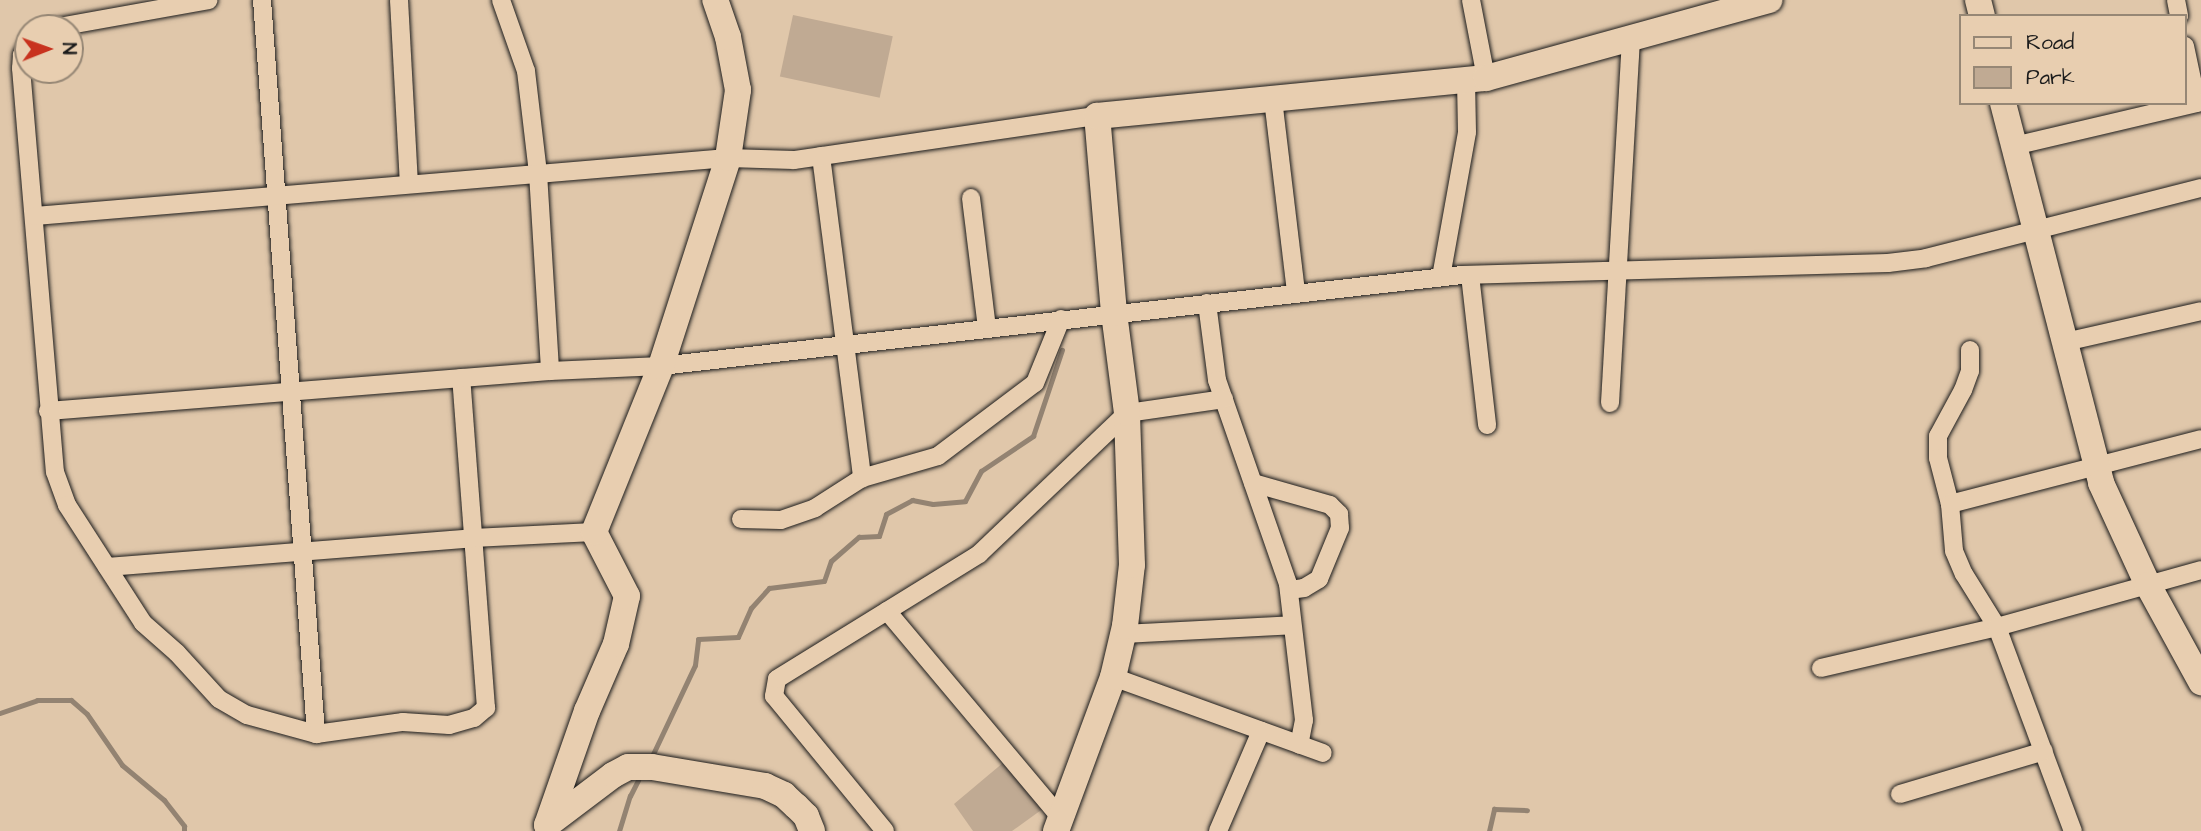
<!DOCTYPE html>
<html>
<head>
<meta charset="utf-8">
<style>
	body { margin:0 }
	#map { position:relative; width:2201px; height:831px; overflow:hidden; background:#e0c7aa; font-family:"Architects Daughter",sans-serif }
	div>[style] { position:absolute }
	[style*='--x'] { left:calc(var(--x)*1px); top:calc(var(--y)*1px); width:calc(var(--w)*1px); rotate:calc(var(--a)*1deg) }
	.green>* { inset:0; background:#c0aa93; transform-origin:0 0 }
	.stream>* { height:5px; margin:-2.5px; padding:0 2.5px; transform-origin:2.5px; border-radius:2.5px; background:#938372 }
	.roads { filter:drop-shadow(0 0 2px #1c1c1c) drop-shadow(0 0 2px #1c1c1c) }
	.street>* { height:18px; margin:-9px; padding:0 9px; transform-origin:9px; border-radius:9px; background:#e8ceb0 }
	.secondary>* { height:26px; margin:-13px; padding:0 13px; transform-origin:13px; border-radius:13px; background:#e8ceb0 }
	span { translate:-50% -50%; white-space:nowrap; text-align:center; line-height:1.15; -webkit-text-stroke:5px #e8ceb0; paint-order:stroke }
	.legend { position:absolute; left:1959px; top:14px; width:228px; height:91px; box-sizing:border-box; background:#e8ceb0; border:2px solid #968775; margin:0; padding:9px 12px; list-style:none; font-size:21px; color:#1c1c1c }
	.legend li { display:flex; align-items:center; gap:14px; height:35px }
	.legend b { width:35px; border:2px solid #968775 }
	.north { position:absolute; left:14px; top:14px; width:70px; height:70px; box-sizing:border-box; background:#e8ceb0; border:2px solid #968775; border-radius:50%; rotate:89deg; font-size:19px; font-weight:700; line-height:28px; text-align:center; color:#1c1c1c }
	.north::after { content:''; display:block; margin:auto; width:24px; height:32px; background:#c8321e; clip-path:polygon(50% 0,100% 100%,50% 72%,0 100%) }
</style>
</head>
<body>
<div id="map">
	<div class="green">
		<div style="left:793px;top:15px;width:102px;height:63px;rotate:12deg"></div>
		<div style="clip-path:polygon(1004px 762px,1044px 808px,1012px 831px,973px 831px,954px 804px)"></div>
	</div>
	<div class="stream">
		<div style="--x:0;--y:713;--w:39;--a:-19"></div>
		<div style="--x:37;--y:700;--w:34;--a:0"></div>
		<div style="--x:71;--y:700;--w:21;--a:41"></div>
		<div style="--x:87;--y:714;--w:62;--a:55.5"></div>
		<div style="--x:122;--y:765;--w:55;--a:39.8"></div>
		<div style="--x:164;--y:800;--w:33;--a:52"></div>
		<div style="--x:184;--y:826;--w:5;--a:90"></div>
		<div style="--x:653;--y:754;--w:98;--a:-64.7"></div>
		<div style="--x:695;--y:665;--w:26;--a:-83"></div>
		<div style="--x:698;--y:639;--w:40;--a:-2.9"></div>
		<div style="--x:738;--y:637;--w:32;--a:-66"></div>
		<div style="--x:751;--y:608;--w:27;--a:-48"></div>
		<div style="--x:769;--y:588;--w:55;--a:-7.3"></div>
		<div style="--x:824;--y:581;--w:21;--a:-71"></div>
		<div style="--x:831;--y:561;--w:37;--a:-41"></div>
		<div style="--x:859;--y:537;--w:20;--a:-3"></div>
		<div style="--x:879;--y:536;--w:23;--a:-72"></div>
		<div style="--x:886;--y:514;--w:30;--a:-28"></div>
		<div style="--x:912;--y:500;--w:21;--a:11"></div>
		<div style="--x:933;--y:504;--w:32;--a:-5"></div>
		<div style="--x:965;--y:501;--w:34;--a:-62"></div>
		<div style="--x:981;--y:471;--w:63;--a:-33.9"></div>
		<div style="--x:1033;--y:436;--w:91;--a:-71.4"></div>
		<div style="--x:619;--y:831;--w:37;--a:-73"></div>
		<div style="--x:630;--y:796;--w:18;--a:-63"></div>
		<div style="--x:1489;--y:831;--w:23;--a:-77"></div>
		<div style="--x:1494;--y:809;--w:33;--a:2"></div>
	</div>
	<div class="roads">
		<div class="street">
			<div style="--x:262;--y:0;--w:736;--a:85.79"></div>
			<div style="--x:399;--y:0;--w:183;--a:86.9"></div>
			<div style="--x:501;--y:0;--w:75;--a:70.6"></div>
			<div style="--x:526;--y:71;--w:103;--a:83.3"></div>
			<div style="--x:538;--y:173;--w:198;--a:86.5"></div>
			<div style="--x:1471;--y:0;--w:79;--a:79.1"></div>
			<div style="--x:2176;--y:0;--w:16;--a:79"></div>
			<div style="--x:53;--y:28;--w:158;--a:-10.2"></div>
			<div style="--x:28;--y:44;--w:13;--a:119"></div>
			<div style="--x:22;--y:55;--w:13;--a:94"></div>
			<div style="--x:21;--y:68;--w:405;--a:85.2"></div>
			<div style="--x:55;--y:472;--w:35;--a:70"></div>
			<div style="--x:67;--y:505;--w:140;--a:57.2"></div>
			<div style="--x:143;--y:623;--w:45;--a:41.4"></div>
			<div style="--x:177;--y:653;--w:62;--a:47.6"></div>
			<div style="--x:219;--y:699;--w:32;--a:30"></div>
			<div style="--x:247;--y:715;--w:72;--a:15.4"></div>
			<div style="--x:316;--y:734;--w:88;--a:-7.9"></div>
			<div style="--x:403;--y:722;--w:46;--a:3.7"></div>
			<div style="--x:449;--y:725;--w:26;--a:-16"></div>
			<div style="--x:474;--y:718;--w:16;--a:-40"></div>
			<div style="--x:486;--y:708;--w:331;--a:-94.3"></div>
			<div style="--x:2185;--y:46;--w:58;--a:78.1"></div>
			<div style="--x:1273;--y:99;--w:195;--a:83.2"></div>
			<div style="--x:2014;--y:146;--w:192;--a:-13.2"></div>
			<div style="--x:821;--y:156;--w:325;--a:82.7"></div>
			<div style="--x:971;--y:198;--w:131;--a:83"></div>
			<div style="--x:35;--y:216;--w:695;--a:-4.78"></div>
			<div style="--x:728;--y:158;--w:66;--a:1.7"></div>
			<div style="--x:794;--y:160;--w:306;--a:-8.3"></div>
			<div style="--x:1470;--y:275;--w:151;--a:83.5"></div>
			<div style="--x:1441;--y:277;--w:147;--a:-79.8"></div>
			<div style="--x:1467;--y:132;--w:52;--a:-91.1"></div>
			<div style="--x:1207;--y:303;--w:78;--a:82.6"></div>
			<div style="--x:1217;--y:380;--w:216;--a:70.8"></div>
			<div style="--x:1288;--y:584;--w:137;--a:83.3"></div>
			<div style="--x:1304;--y:720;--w:25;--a:101"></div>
			<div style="--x:2065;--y:342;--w:139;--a:-12.8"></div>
			<div style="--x:1970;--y:350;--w:21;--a:90"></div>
			<div style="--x:1970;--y:371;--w:20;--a:110"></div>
			<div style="--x:1963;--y:390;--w:52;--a:118.5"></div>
			<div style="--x:1938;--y:436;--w:22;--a:90"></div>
			<div style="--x:1938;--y:458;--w:48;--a:75.4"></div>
			<div style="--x:1950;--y:504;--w:47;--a:85.1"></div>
			<div style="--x:1954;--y:551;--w:25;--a:67"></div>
			<div style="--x:1964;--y:574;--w:62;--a:58.1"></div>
			<div style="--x:1997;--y:627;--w:218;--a:69.6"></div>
			<div style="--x:1610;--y:403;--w:367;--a:-86.7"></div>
			<div style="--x:48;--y:411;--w:504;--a:-4.56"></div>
			<div style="--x:550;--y:371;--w:111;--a:-2.6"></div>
			<div style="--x:661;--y:366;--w:806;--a:-6.48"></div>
			<div style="--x:1462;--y:275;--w:426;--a:-1.6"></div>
			<div style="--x:1888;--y:263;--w:38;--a:-7"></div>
			<div style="--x:1926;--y:258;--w:284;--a:-14.3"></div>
			<div style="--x:1253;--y:483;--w:80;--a:15.9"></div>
			<div style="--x:1330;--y:505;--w:13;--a:45"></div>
			<div style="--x:1339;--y:514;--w:14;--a:86"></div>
			<div style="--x:1340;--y:528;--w:55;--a:112.4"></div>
			<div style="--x:1319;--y:579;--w:17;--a:149"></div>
			<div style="--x:1304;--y:588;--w:15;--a:172"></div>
			<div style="--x:1950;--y:504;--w:259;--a:-14.5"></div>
			<div style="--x:741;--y:519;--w:40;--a:1.4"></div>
			<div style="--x:781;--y:520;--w:36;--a:-19"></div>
			<div style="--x:815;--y:508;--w:56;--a:-32.6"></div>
			<div style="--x:862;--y:478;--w:79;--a:-16.1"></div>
			<div style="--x:938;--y:456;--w:121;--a:-37"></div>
			<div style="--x:1035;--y:383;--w:69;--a:-67.9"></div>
			<div style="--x:107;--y:567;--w:367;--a:-4.5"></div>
			<div style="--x:473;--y:538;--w:121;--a:-2.8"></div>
			<div style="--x:887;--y:611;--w:270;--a:50"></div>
			<div style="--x:1123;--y:634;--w:169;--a:-3"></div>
			<div style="--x:1821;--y:668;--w:181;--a:-13.1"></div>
			<div style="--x:1997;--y:627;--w:212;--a:-15.6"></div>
			<div style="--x:1113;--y:677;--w:223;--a:19.9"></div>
			<div style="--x:1900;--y:794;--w:150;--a:-16.6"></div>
			<div style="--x:885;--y:831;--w:175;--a:-129.4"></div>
			<div style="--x:774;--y:696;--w:17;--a:-80"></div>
			<div style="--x:777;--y:679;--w:238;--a:-31.7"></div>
			<div style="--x:979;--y:554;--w:204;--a:-43.6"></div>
			<div style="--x:1127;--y:413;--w:98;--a:-8.2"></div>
			<div style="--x:1218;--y:831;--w:109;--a:-66.7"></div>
		</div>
		<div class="secondary">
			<div style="--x:1978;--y:0;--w:16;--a:76"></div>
			<div style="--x:2003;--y:103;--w:392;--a:75.5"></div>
			<div style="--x:2101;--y:483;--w:112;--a:65.3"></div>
			<div style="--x:2148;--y:585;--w:111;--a:61.3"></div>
			<div style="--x:547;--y:825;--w:121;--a:-70.7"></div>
			<div style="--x:587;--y:711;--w:73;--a:-66.6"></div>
			<div style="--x:616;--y:644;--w:49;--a:-77.1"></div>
			<div style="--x:627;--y:596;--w:72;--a:-117.3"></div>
			<div style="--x:594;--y:532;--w:179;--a:-68"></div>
			<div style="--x:661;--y:366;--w:219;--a:-72.1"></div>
			<div style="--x:728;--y:158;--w:69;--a:-81.6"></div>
			<div style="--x:738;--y:90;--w:54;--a:-100.7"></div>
			<div style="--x:728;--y:37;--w:39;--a:-109"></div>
			<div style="--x:547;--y:825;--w:83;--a:-37.1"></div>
			<div style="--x:613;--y:775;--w:17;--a:-28"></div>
			<div style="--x:628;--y:767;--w:24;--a:0"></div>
			<div style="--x:652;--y:767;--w:115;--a:9.5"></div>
			<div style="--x:765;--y:786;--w:21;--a:25"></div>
			<div style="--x:784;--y:795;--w:16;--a:43"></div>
			<div style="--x:796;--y:806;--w:14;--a:45"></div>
			<div style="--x:806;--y:816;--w:16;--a:68"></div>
			<div style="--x:1056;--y:831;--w:164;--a:-69.7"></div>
			<div style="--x:1113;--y:677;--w:52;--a:-76.8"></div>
			<div style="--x:1125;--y:626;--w:61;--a:-83.5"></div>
			<div style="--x:1132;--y:565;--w:152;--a:-91.9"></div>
			<div style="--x:1127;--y:413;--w:101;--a:-97.4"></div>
			<div style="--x:1114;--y:313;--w:198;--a:-94.9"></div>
			<div style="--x:1097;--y:116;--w:391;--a:-5.6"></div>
			<div style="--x:1486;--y:78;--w:294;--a:-15.4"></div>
		</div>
	</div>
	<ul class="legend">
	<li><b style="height:9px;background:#e8ceb0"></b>Road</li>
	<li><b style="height:19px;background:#c0aa93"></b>Park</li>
	</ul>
	<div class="north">N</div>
</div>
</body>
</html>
